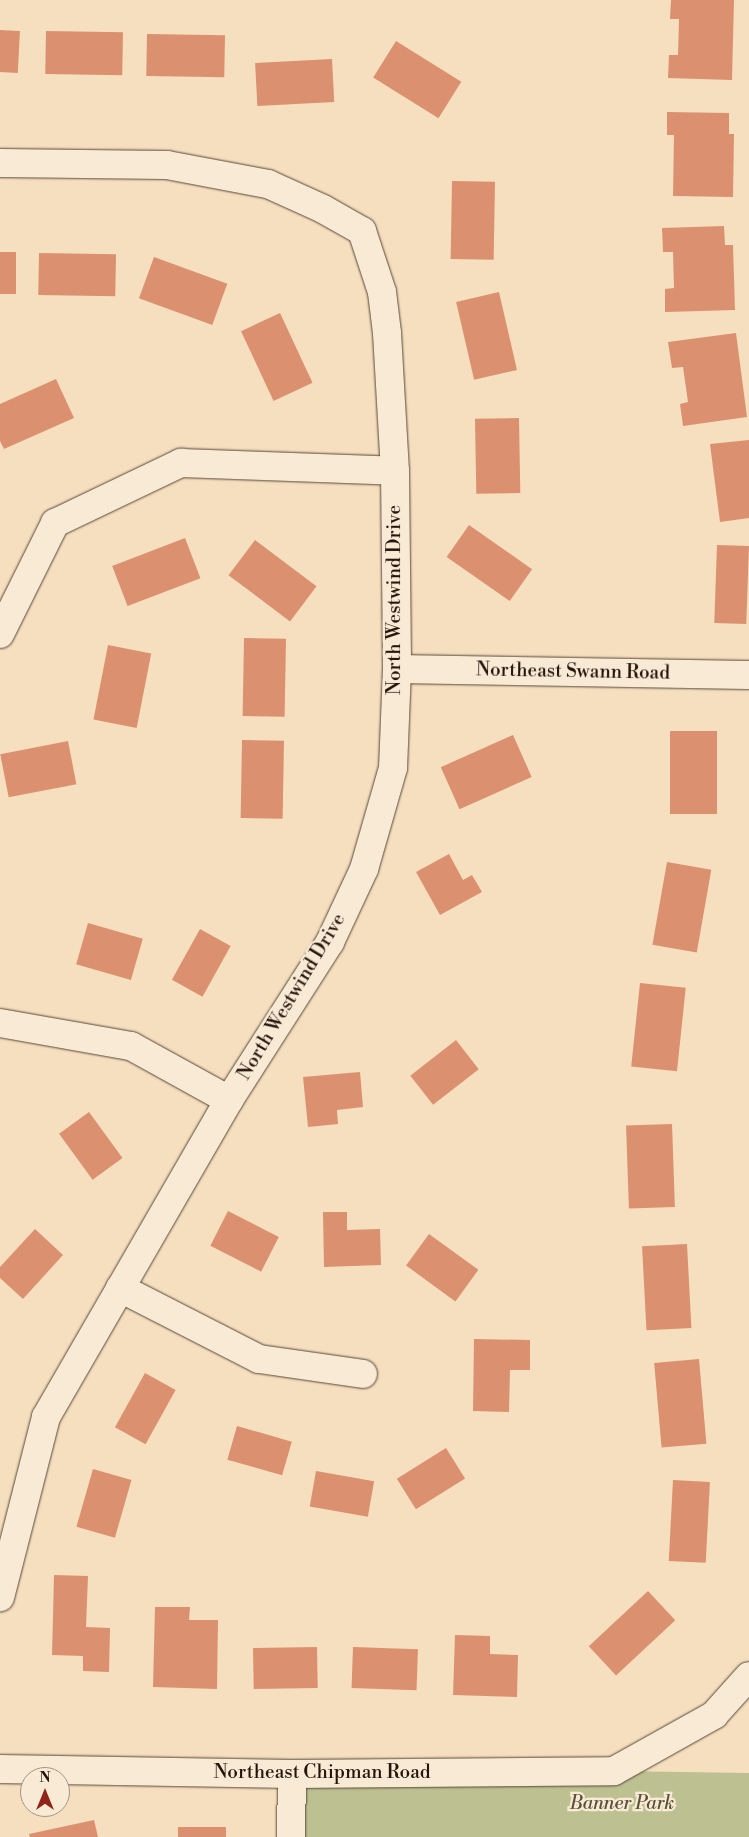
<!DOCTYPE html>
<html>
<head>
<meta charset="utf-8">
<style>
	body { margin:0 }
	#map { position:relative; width:749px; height:1837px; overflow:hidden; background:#f5dfbf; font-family:"Libre Bodoni",serif }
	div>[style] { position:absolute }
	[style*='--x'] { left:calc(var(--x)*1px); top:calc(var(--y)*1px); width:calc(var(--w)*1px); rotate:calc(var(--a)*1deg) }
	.green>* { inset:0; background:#bdc191 }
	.building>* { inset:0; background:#db916f; transform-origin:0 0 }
	.roads { filter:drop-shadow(0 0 1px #594738) drop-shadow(0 0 1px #594738) }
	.minor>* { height:28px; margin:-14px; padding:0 14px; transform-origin:14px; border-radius:14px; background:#f8ead5 }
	span { translate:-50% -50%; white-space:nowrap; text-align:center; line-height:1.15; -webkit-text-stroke:4.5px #f8ead5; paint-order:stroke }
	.street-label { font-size:19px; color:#25140b }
	.park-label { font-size:19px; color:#5a513a; font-style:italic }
	.north { position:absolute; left:20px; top:1767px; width:50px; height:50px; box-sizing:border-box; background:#f8ead5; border:1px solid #a49484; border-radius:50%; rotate:0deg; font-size:14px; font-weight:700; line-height:20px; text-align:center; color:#25140b }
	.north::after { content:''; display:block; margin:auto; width:18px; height:22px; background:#8f2418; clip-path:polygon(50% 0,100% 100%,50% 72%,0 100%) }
</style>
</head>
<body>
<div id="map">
	<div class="green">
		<div style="clip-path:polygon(614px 1771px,749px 1773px,749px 1837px,291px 1837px,292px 1774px)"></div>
	</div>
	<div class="building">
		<div style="clip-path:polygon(671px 0,734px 0,732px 80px,668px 78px,669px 55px,678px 55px,679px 19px,670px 19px)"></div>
		<div style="left:0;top:30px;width:20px;height:42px;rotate:3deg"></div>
		<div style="left:46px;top:31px;width:77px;height:43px;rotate:1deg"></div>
		<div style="left:147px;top:34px;width:78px;height:42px;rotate:1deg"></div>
		<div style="left:396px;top:41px;width:77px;height:43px;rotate:32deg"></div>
		<div style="left:332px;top:59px;width:43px;height:77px;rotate:87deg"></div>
		<div style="clip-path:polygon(667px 112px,729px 113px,729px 134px,734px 134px,733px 197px,673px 196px,674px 135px,667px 135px)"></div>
		<div style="left:452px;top:181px;width:43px;height:78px;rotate:1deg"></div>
		<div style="clip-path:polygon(724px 226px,725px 245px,733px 245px,735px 310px,665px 312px,665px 289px,674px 288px,673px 252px,663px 252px,662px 228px)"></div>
		<div style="left:0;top:252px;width:16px;height:42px"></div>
		<div style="left:39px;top:253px;width:77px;height:42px;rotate:1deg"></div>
		<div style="left:154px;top:257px;width:78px;height:44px;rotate:20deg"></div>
		<div style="left:499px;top:292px;width:80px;height:44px;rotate:77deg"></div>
		<div style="left:280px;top:313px;width:77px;height:43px;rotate:65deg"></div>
		<div style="clip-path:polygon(736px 333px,747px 417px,683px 426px,680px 404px,688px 402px,683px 367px,672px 368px,668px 342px)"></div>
		<div style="clip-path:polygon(56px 379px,74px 418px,4px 449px,0 441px,0 404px)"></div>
		<div style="left:519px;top:418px;width:75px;height:44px;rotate:89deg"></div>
		<div style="clip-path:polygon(749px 440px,749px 518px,720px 522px,710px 444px)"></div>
		<div style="left:469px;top:525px;width:77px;height:39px;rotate:35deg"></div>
		<div style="left:185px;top:538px;width:43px;height:78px;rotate:69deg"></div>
		<div style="left:255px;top:540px;width:77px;height:44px;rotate:37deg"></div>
		<div style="left:717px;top:545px;width:32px;height:78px;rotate:2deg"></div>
		<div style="left:244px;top:638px;width:42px;height:78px;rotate:1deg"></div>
		<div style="left:108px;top:645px;width:44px;height:76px;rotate:11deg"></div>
		<div style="left:670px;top:731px;width:47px;height:83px"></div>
		<div style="left:513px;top:735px;width:46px;height:79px;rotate:66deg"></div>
		<div style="left:242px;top:740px;width:42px;height:78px;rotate:1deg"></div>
		<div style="left:68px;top:741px;width:44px;height:69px;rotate:79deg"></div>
		<div style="clip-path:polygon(449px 854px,463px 880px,472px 875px,482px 892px,440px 915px,416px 872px)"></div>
		<div style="left:667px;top:862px;width:45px;height:84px;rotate:10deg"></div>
		<div style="left:88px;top:923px;width:57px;height:43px;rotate:16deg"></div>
		<div style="left:200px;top:929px;width:35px;height:58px;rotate:29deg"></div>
		<div style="left:640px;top:983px;width:46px;height:84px;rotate:6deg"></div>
		<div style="left:456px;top:1040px;width:37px;height:58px;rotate:52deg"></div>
		<div style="clip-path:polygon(360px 1072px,363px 1107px,337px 1110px,338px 1124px,308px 1127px,303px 1077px)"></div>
		<div style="left:89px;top:1112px;width:57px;height:37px;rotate:54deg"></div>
		<div style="left:672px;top:1124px;width:83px;height:46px;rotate:88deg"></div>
		<div style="left:228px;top:1211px;width:57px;height:39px;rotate:27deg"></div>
		<div style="clip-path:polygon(323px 1212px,347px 1212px,347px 1230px,380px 1229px,381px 1265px,324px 1267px)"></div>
		<div style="clip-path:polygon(35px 1229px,63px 1255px,23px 1299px,0 1278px,0 1267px)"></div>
		<div style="left:429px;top:1234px;width:61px;height:39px;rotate:36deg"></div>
		<div style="left:687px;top:1244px;width:84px;height:45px;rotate:87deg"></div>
		<div style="clip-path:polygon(474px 1339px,530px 1340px,530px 1370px,510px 1370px,509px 1412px,473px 1411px)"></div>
		<div style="left:699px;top:1359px;width:85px;height:45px;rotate:85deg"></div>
		<div style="left:145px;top:1373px;width:35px;height:62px;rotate:29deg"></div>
		<div style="left:237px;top:1426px;width:57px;height:35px;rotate:16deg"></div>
		<div style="left:446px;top:1448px;width:36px;height:58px;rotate:58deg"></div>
		<div style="left:93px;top:1469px;width:40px;height:60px;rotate:16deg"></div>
		<div style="left:316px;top:1471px;width:59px;height:36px;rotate:10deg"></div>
		<div style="left:673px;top:1480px;width:37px;height:81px;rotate:3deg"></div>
		<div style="clip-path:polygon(54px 1575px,88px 1576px,86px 1627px,110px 1628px,109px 1672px,83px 1671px,83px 1656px,52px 1655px)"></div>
		<div style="left:648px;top:1591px;width:40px;height:81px;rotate:47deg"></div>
		<div style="clip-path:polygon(155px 1607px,190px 1607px,189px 1620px,218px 1620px,217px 1689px,153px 1687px)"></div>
		<div style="clip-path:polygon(455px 1635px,490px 1636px,490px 1654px,518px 1655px,517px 1697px,453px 1695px)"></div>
		<div style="left:317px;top:1647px;width:41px;height:64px;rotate:89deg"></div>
		<div style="left:353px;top:1647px;width:65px;height:41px;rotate:2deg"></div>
		<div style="clip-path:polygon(94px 1820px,98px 1837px,30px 1837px,29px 1834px)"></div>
		<div style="left:178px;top:1827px;width:48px;height:10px"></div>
	</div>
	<div class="roads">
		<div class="minor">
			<div style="--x:0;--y:163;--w:167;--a:0.7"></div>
			<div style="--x:167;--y:165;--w:103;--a:10.7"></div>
			<div style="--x:268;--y:184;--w:60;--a:24.4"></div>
			<div style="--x:323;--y:209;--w:45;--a:29.4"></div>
			<div style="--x:362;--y:231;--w:64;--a:71.8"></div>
			<div style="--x:382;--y:292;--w:41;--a:83"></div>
			<div style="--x:387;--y:333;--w:138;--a:86.7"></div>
			<div style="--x:395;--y:471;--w:198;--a:89.4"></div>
			<div style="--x:397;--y:669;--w:99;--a:92.3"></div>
			<div style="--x:393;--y:768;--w:105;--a:106"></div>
			<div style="--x:364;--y:869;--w:81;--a:115"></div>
			<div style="--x:330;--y:942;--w:188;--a:122.6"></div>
			<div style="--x:229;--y:1100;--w:366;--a:120"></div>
			<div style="--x:46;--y:1417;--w:186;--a:104.3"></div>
			<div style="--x:0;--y:634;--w:124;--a:-63.6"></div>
			<div style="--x:55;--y:523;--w:140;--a:-25.5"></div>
			<div style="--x:181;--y:463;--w:214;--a:2.1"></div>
			<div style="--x:397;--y:669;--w:352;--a:1"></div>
			<div style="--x:0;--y:1023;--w:133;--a:10"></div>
			<div style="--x:131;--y:1046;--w:112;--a:28.9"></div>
			<div style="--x:120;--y:1288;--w:156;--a:27.1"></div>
			<div style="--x:259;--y:1359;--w:105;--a:8.2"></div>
			<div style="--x:0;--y:1769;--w:292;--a:1"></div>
			<div style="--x:292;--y:1774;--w:322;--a:-0.5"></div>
			<div style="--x:614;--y:1771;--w:115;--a:-29.2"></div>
			<div style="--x:714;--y:1715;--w:52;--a:-48.1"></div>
			<div style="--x:291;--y:1837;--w:63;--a:-89.1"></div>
		</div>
	</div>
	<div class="street-label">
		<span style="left:395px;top:600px;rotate:-90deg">North Westwind Drive</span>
		<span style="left:573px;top:672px;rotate:1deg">Northeast Swann Road</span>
		<span style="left:292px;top:997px;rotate:-59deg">North Westwind Drive</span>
		<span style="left:322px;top:1773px">Northeast Chipman Road</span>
	</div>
	<div class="park-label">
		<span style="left:622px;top:1804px">Banner Park</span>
	</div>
	<div class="north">N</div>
</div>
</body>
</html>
